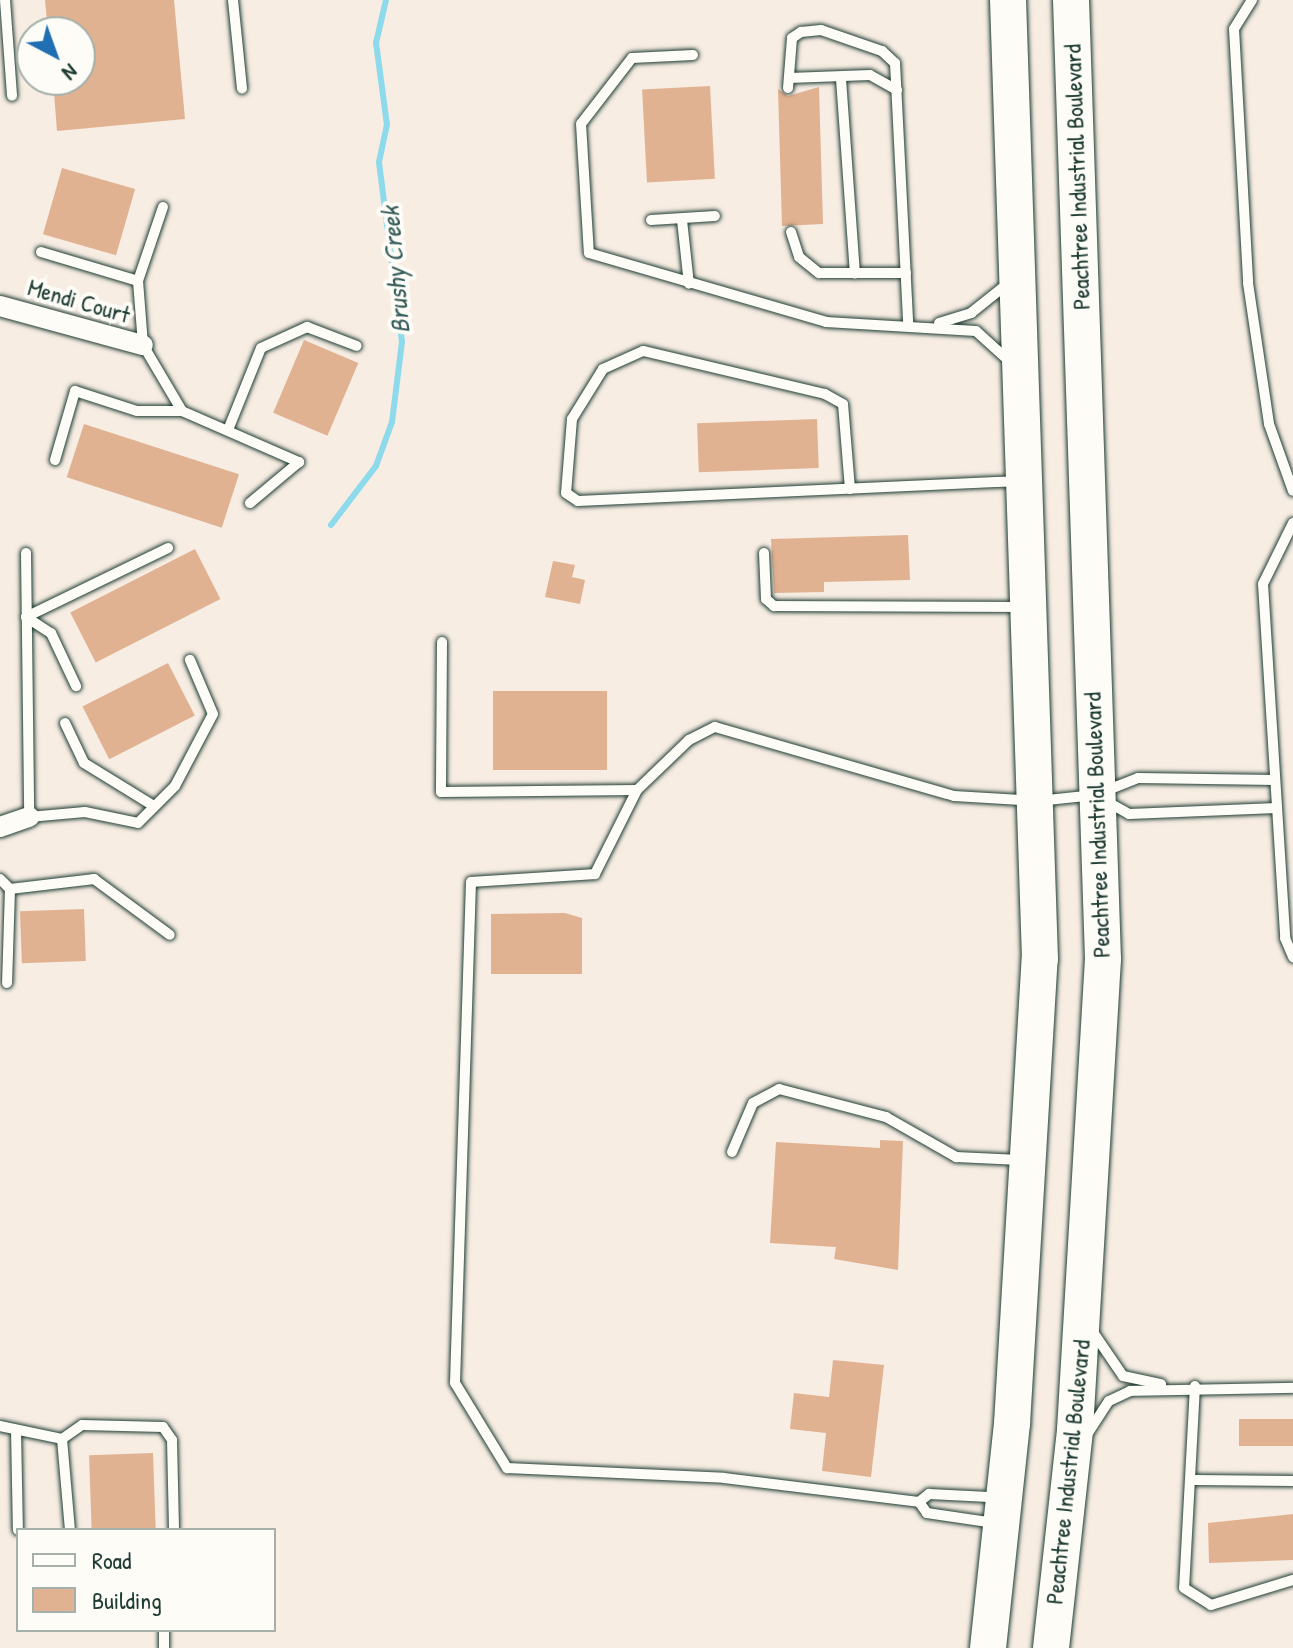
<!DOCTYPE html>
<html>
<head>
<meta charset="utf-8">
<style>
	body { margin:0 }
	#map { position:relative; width:1293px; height:1648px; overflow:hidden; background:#f7ede3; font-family:"Patrick Hand",sans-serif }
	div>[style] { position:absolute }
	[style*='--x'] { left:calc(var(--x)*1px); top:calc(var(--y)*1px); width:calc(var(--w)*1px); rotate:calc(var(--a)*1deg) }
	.stream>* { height:6px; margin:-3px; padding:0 3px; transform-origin:3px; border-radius:3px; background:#8ddaec }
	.building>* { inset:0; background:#e1b292; transform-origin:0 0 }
	.roads { filter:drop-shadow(0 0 2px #1f3d34) drop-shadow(0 0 2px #1f3d34) }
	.lane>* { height:10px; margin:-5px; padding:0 5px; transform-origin:5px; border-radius:5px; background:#fdfcf7 }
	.street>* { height:20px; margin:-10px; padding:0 10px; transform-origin:10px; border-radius:10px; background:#fdfcf7 }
	.highway>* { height:36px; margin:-18px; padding:0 18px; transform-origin:18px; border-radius:18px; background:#fdfcf7 }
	span { translate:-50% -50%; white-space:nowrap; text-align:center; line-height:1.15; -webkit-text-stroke:8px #fdfcf7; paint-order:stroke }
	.street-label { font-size:24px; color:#1f3d34 }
	.water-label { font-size:26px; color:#355c59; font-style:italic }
	.legend { position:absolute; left:16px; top:1528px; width:260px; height:104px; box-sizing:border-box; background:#fdfcf7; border:2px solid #a4b0a9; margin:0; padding:10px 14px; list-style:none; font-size:24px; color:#1f3d34 }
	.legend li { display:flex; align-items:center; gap:16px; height:40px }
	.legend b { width:40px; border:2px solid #a4b0a9 }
	.north { position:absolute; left:16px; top:16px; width:80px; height:80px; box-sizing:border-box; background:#fdfcf7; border:2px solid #a4b0a9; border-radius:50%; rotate:139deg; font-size:22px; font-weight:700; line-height:32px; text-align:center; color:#1f3d34 }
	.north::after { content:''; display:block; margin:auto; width:28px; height:36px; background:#1f6fb2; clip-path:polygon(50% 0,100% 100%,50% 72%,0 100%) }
</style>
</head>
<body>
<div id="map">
	<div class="stream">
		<div style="--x:331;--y:525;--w:74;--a:-52.7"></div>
		<div style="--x:376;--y:466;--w:47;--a:-70"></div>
		<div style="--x:392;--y:422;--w:81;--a:-82.9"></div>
		<div style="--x:402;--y:342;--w:181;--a:-97.3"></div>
		<div style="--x:379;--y:162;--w:38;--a:-78"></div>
		<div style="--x:387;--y:125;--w:83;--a:-97.6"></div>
		<div style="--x:376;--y:43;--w:44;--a:-76.9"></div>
	</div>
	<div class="building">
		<div style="clip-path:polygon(45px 0,174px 0,185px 119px,57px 131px,53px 80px,80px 80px,80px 32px,48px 32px)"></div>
		<div style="left:710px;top:86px;width:93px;height:68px;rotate:87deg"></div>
		<div style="clip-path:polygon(819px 87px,823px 224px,782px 226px,778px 89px,788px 96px)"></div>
		<div style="left:62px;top:168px;width:76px;height:69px;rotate:16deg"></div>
		<div style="left:304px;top:340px;width:59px;height:79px;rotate:23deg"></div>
		<div style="left:817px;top:419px;width:49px;height:120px;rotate:88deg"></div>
		<div style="left:84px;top:424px;width:163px;height:56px;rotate:18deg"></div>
		<div style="clip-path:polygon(908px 535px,910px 580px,824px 582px,824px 592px,774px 593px,771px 539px)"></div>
		<div style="left:195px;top:549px;width:56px;height:140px;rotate:63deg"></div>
		<div style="clip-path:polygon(553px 561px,575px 565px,572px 577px,585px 580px,580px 604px,545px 597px)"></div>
		<div style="left:168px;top:663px;width:59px;height:96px;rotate:63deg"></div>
		<div style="left:493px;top:691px;width:114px;height:79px"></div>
		<div style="left:84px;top:909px;width:52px;height:64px;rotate:88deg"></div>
		<div style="clip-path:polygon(565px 913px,582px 918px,582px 974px,491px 974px,491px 914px)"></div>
		<div style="clip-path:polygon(880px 1140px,903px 1141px,898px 1270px,834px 1259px,836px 1247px,770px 1243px,776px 1142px,880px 1148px)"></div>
		<div style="clip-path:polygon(833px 1360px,884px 1365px,871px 1477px,822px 1471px,826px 1433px,790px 1429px,794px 1393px,829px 1397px)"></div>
		<div style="left:1293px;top:1419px;width:27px;height:54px;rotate:90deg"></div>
		<div style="left:153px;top:1453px;width:77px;height:64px;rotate:88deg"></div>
		<div style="clip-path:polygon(1293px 1514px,1293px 1560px,1209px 1563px,1208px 1523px)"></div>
	</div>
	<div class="roads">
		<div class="lane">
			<div style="--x:5;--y:0;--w:96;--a:85.8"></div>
			<div style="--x:233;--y:0;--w:89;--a:84.2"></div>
			<div style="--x:1252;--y:0;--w:34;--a:122"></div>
			<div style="--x:1234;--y:29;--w:254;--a:86.8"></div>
			<div style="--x:1248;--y:283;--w:143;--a:81.5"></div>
			<div style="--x:1269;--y:424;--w:71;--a:70.3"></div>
			<div style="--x:693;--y:55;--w:61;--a:177.2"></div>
			<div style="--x:632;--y:58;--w:83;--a:127.7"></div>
			<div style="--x:581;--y:124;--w:129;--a:86.5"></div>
			<div style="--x:589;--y:253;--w:247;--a:16.2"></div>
			<div style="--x:826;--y:322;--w:150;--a:3.4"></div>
			<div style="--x:976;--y:331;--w:43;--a:42.2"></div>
			<div style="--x:789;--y:78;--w:81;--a:-2.1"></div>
			<div style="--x:870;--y:75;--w:31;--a:29"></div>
			<div style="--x:841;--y:79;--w:195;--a:85.9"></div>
			<div style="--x:788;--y:88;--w:50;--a:-85.4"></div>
			<div style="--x:792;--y:38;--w:11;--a:-34"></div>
			<div style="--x:801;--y:32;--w:20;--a:-6"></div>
			<div style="--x:821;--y:30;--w:65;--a:19"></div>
			<div style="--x:882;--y:51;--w:18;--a:43"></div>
			<div style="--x:895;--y:63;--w:261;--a:87.1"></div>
			<div style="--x:163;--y:207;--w:78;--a:108.7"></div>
			<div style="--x:138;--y:281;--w:64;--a:85.5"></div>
			<div style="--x:143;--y:345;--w:77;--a:59.4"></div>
			<div style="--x:182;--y:411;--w:128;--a:23.6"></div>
			<div style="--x:299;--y:462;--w:64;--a:140.1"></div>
			<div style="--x:651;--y:220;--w:64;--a:-3.6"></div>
			<div style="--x:682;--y:220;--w:64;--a:83.8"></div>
			<div style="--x:791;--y:232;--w:26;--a:72"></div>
			<div style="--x:799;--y:257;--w:26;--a:39"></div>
			<div style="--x:819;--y:273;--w:87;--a:0"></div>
			<div style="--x:41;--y:252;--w:101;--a:16.6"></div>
			<div style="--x:939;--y:323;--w:34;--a:-17"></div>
			<div style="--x:971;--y:313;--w:45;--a:-38.7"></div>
			<div style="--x:228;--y:430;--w:88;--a:-68.1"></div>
			<div style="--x:261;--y:348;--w:51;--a:-24.5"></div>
			<div style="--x:307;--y:327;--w:53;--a:20.8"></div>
			<div style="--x:55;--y:460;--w:72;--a:-73.8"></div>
			<div style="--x:75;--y:391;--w:65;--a:17.9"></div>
			<div style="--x:137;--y:411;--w:45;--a:0"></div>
			<div style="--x:850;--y:489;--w:85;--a:-94.7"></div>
			<div style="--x:843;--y:404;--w:21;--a:-151"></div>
			<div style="--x:825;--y:394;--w:187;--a:-166.7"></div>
			<div style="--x:643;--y:351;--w:44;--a:155.8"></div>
			<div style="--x:603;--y:369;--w:59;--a:121.8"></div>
			<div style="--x:572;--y:419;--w:74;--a:94.6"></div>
			<div style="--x:566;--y:493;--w:14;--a:34"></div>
			<div style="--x:578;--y:501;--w:418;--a:-2.6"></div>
			<div style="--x:996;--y:482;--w:24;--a:-2"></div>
			<div style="--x:1293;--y:523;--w:68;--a:116.2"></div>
			<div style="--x:1263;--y:584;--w:355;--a:86.4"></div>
			<div style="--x:1285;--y:938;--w:21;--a:67"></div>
			<div style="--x:26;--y:553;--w:264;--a:89.3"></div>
			<div style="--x:29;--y:817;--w:56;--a:-5.1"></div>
			<div style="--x:85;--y:812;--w:54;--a:11.7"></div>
			<div style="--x:138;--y:823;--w:52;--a:-45"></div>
			<div style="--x:175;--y:786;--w:81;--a:-62.2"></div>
			<div style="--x:213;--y:714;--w:59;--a:-113.1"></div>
			<div style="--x:764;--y:553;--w:46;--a:87.5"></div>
			<div style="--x:766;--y:599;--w:11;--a:41"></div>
			<div style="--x:774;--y:606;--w:246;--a:0.2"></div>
			<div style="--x:26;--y:617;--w:158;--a:-25.9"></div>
			<div style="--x:26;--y:617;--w:30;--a:33"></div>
			<div style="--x:51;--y:633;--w:59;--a:64.7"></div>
			<div style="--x:442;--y:642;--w:150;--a:90.4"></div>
			<div style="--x:441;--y:792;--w:196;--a:-0.6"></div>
			<div style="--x:637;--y:790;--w:72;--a:-43.9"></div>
			<div style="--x:689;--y:740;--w:29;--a:-27"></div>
			<div style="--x:715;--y:727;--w:249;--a:16.1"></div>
			<div style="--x:954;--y:796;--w:84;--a:3.4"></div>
			<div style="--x:1038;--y:801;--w:57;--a:-6"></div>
			<div style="--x:1095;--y:795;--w:46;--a:-21.6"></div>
			<div style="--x:1138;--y:778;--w:137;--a:0.8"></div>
			<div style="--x:65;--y:723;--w:44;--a:64.6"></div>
			<div style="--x:84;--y:763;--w:82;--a:31.6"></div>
			<div style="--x:637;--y:790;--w:94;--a:116.6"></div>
			<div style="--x:595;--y:874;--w:124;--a:176.3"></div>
			<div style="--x:471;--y:882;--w:501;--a:91.83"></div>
			<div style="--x:455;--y:1383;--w:100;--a:58.5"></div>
			<div style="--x:507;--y:1468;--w:217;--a:2.6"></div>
			<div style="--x:724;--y:1478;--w:196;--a:7"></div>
			<div style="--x:1104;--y:800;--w:29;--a:29"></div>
			<div style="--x:1129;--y:814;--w:148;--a:-2.3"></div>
			<div style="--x:0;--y:879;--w:14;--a:45"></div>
			<div style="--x:10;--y:889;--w:94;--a:91.8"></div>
			<div style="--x:10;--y:889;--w:85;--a:-6.8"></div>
			<div style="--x:94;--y:879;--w:94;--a:36.4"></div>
			<div style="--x:732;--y:1152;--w:53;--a:-66.8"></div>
			<div style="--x:753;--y:1103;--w:30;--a:-28"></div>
			<div style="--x:779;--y:1089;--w:111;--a:14.7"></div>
			<div style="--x:886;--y:1117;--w:81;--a:29.7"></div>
			<div style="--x:956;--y:1157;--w:64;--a:2.7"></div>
			<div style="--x:1093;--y:1332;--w:53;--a:55.7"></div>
			<div style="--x:1123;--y:1376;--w:39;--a:12"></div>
			<div style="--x:1195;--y:1386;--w:202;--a:93.1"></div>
			<div style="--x:1184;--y:1588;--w:32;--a:32"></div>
			<div style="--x:1211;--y:1605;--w:86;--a:-17"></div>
			<div style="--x:0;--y:1426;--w:63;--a:11.8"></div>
			<div style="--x:62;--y:1439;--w:24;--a:-35"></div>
			<div style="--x:82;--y:1425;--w:81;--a:1.4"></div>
			<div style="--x:163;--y:1427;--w:16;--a:55"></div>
			<div style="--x:172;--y:1440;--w:90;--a:88.7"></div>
			<div style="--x:16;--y:1430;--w:100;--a:88.9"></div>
			<div style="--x:1088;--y:1433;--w:38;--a:-57"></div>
			<div style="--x:1109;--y:1401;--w:23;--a:-25"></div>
			<div style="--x:1130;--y:1391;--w:163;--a:-1.1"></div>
			<div style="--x:62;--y:1439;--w:91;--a:85"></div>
			<div style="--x:1195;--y:1480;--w:98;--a:0.6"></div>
			<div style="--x:929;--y:1494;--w:60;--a:2.9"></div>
			<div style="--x:989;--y:1497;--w:21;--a:47"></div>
			<div style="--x:1003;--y:1512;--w:18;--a:146"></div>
			<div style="--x:988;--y:1522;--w:62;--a:-171.6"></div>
			<div style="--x:927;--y:1513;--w:14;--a:-126"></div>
			<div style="--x:919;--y:1502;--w:13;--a:-39"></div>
			<div style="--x:164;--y:1648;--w:18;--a:-90"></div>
		</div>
		<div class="street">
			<div style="--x:0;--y:306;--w:148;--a:15.3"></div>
			<div style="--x:0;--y:827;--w:31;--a:-19"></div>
		</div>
		<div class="highway">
			<div style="--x:988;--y:1648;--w:225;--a:-83.9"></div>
			<div style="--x:1012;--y:1424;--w:466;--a:-86.6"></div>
			<div style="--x:1040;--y:959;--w:960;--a:-91.91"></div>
			<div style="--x:1051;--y:1648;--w:219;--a:-83.7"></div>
			<div style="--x:1075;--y:1430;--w:472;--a:-86.6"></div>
			<div style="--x:1103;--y:959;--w:960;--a:-91.91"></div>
		</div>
	</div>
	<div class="street-label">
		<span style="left:1077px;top:177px;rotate:-92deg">Peachtree Industrial Boulevard</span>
		<span style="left:79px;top:301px;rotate:16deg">Mendi Court</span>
		<span style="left:1097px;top:825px;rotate:-92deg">Peachtree Industrial Boulevard</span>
		<span style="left:1068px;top:1472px;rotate:-84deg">Peachtree Industrial Boulevard</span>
	</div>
	<div class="water-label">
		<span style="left:395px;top:270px;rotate:-95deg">Brushy Creek</span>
	</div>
	<ul class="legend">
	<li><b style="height:10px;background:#fdfcf7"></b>Road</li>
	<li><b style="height:22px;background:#e1b292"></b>Building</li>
	</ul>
	<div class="north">N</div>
</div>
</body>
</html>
